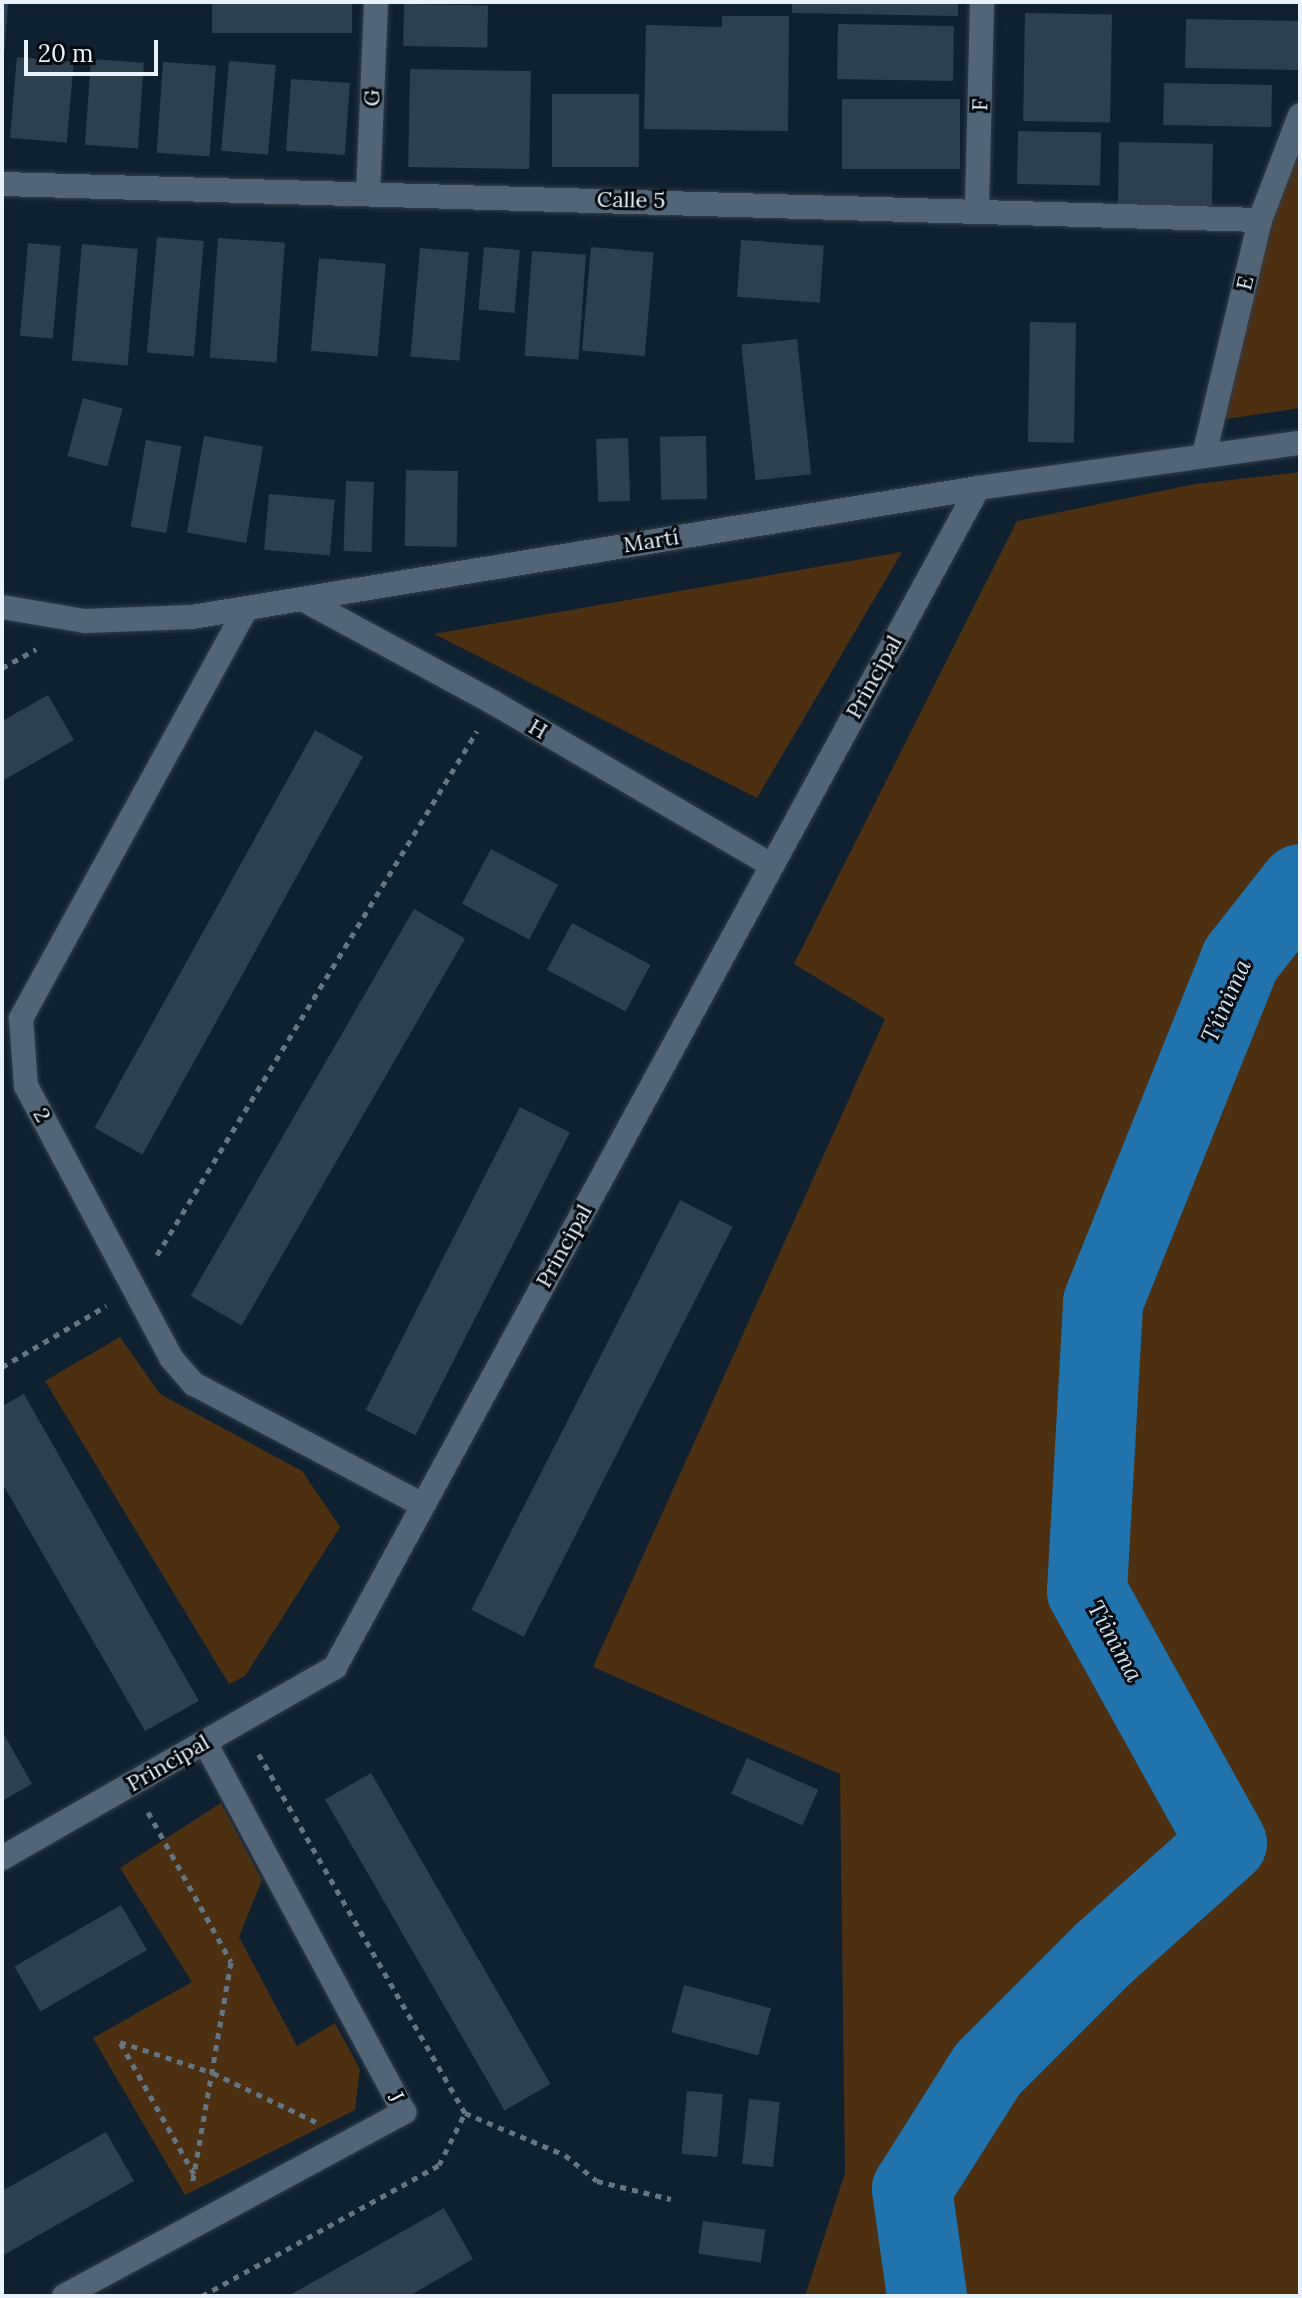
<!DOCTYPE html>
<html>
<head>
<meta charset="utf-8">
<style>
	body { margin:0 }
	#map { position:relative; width:1302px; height:2298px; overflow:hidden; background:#0f2130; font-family:Lora,serif }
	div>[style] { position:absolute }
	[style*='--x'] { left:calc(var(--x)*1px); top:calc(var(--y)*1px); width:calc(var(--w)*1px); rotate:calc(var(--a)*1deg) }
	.green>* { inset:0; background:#4d3012 }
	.river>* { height:80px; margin:-40px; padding:0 40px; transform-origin:40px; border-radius:40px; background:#2073ad }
	.building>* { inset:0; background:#2d4050; transform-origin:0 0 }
	.path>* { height:5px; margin-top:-2.5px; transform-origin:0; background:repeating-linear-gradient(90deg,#657582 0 6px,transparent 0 12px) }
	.roads { filter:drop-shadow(0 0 2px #333d4a) drop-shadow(0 0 2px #333d4a) }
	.minor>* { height:24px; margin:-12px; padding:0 12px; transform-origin:12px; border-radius:12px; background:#516577 }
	span { translate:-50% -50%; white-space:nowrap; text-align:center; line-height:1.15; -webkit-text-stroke:6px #040a10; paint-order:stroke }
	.street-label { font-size:22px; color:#e7f2fd }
	.water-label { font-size:24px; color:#ccdeee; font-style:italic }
	.frame { position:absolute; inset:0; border:4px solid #e7f2fd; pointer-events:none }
	.scale { position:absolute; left:24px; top:40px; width:134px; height:36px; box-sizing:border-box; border:4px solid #e7f2fd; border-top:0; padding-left:10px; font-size:24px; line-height:28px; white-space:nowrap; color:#e7f2fd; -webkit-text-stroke:6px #040a10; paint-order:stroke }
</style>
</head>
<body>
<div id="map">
	<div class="green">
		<div style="clip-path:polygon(1300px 121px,1300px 408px,1219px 420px,1252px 249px)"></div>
		<div style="clip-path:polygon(1300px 472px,1300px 2296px,805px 2296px,845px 2173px,840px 1774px,593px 1667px,885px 1019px,794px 964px,1017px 521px,1195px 484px)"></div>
		<div style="clip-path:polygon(902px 552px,757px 798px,434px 634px)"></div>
		<div style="clip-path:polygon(120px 1337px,160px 1394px,302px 1471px,340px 1527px,245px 1676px,229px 1684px,45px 1381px)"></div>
		<div style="clip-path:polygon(221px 1803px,262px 1880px,239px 1937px,297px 2046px,335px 2023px,360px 2069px,355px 2110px,185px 2195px,93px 2038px,192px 1982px,120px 1868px)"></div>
	</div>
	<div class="river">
		<div style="--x:927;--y:2296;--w:108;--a:-98"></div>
		<div style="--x:912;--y:2189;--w:142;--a:-57.7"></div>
		<div style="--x:988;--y:2069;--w:163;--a:-45"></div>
		<div style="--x:1103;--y:1954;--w:166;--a:-41.8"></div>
		<div style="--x:1227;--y:1843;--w:288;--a:-119.1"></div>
		<div style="--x:1087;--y:1591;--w:289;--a:-86.8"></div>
		<div style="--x:1103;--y:1302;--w:370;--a:-68.1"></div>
		<div style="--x:1241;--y:959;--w:95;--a:-51.8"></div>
	</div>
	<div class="building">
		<div style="left:212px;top:2px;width:140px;height:31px"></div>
		<div style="clip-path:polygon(792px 2px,958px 2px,958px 16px,792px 13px)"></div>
		<div style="clip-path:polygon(2px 3px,8px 4px,4px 55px,2px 55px)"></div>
		<div style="left:404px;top:4px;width:84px;height:42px;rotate:1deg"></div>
		<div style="left:1025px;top:13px;width:87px;height:108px;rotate:1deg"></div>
		<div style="clip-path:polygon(722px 16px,789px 16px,788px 131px,644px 129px,646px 25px,722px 27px)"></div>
		<div style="left:1186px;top:19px;width:114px;height:49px;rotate:1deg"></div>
		<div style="left:838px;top:24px;width:116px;height:55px;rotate:1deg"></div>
		<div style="left:17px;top:57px;width:57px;height:81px;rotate:5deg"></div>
		<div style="left:91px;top:59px;width:53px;height:86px;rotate:4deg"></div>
		<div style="left:229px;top:61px;width:47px;height:90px;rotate:5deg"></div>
		<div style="left:163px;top:62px;width:53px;height:91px;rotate:4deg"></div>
		<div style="left:410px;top:69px;width:121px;height:98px;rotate:1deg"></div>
		<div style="left:291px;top:79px;width:59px;height:72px;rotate:4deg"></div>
		<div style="left:1164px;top:83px;width:108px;height:42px;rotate:1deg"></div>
		<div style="left:552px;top:94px;width:87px;height:73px"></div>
		<div style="left:842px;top:99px;width:118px;height:70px"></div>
		<div style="left:1018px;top:131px;width:83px;height:53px;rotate:1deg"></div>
		<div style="left:1119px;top:142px;width:94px;height:63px;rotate:1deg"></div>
		<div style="left:157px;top:237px;width:47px;height:116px;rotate:5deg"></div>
		<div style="left:218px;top:238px;width:67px;height:120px;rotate:4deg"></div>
		<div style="left:741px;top:240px;width:83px;height:57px;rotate:4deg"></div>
		<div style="left:28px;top:243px;width:33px;height:93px;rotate:5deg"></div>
		<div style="left:82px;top:244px;width:56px;height:117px;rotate:5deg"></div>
		<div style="left:484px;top:247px;width:36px;height:63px;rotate:5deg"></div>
		<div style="left:591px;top:247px;width:63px;height:104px;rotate:5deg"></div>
		<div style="left:420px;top:248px;width:49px;height:109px;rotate:5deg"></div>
		<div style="left:532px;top:251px;width:54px;height:105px;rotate:4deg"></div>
		<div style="left:319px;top:258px;width:67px;height:93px;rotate:5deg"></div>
		<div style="left:1030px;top:322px;width:46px;height:120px;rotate:1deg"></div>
		<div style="left:797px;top:339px;width:136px;height:56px;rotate:84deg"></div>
		<div style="left:83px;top:398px;width:41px;height:60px;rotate:15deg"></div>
		<div style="left:204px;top:436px;width:60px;height:98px;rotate:10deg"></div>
		<div style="left:706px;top:436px;width:63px;height:46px;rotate:89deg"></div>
		<div style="left:628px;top:438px;width:63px;height:32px;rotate:88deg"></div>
		<div style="left:146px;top:440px;width:36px;height:88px;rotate:10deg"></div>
		<div style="left:406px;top:470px;width:52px;height:76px;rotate:1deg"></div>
		<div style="left:346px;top:481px;width:28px;height:70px;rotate:2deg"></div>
		<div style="left:269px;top:494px;width:66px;height:56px;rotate:5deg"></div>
		<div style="clip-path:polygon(48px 695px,74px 740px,2px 781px,2px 721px)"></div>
		<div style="left:315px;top:730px;width:55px;height:455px;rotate:29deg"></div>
		<div style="left:491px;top:849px;width:76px;height:62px;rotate:28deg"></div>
		<div style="left:414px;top:909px;width:59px;height:447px;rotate:30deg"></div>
		<div style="left:572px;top:923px;width:89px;height:53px;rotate:28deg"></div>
		<div style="left:520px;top:1107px;width:56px;height:340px;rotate:27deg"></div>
		<div style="left:680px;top:1200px;width:59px;height:460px;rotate:27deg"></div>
		<div style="clip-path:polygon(24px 1394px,199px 1701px,145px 1731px,2px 1483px,2px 1406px)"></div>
		<div style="clip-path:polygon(2px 1731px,32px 1784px,2px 1801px)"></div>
		<div style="left:747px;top:1758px;width:78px;height:39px;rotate:24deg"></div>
		<div style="left:371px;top:1773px;width:359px;height:53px;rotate:60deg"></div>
		<div style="left:121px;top:1905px;width:52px;height:123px;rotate:60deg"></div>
		<div style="left:684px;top:1985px;width:90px;height:49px;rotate:15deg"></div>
		<div style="left:687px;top:2091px;width:36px;height:63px;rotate:5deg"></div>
		<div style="left:749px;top:2099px;width:31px;height:65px;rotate:6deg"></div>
		<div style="clip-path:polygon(106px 2132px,134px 2181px,2px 2256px,2px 2191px)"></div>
		<div style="clip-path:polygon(444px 2208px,473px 2259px,409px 2296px,288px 2296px)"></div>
		<div style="left:703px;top:2221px;width:63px;height:33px;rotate:8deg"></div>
	</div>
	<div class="path">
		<div style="--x:2;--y:668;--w:39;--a:-29"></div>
		<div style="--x:157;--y:1255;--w:614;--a:-58.59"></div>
		<div style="--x:2;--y:1367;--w:121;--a:-30.4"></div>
		<div style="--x:148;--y:1812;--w:171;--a:61"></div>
		<div style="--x:231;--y:1962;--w:226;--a:99.9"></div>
		<div style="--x:465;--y:2113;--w:108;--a:22.8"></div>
		<div style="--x:565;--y:2155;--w:41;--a:39.1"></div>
		<div style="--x:597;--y:2181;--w:76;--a:13.7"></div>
		<div style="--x:194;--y:2174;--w:151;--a:-119.3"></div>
		<div style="--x:120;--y:2042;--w:98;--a:18.4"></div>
		<div style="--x:213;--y:2073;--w:114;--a:25.4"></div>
		<div style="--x:202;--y:2296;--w:271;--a:-28.9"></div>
		<div style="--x:439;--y:2165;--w:58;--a:-63.4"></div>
		<div style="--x:465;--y:2113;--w:419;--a:-119.9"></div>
	</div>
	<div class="roads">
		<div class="minor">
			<div style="--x:2;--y:184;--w:1259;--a:1.64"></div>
			<div style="--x:368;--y:194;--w:192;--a:-87.6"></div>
			<div style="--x:977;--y:208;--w:206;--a:-88.6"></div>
			<div style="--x:1204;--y:455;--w:242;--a:-76.6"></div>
			<div style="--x:1260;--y:220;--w:112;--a:-69.1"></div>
			<div style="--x:302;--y:599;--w:218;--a:28.4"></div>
			<div style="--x:494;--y:703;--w:321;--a:30.3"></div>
			<div style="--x:2;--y:607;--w:84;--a:9.6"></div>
			<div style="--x:85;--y:621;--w:107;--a:-2.1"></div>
			<div style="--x:192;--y:617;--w:797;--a:-9.32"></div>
			<div style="--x:978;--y:488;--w:325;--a:-8"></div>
			<div style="--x:246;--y:609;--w:467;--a:118.8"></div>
			<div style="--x:21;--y:1018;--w:68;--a:85.8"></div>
			<div style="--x:26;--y:1086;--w:308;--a:61.9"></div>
			<div style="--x:171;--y:1358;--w:35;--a:49"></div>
			<div style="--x:194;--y:1384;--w:259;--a:27.9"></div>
			<div style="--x:2;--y:1858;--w:384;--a:-29.8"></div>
			<div style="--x:335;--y:1667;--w:1343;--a:-61.39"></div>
			<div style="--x:64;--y:2296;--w:387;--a:-28.4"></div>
			<div style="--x:404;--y:2112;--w:420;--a:-118.3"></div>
		</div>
	</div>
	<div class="street-label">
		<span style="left:372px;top:98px;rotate:-88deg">G</span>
		<span style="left:980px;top:105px;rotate:-89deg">F</span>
		<span style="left:631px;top:200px;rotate:1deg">Calle 5</span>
		<span style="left:1245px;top:283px;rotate:-77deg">E</span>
		<span style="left:651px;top:541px;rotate:-9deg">Martí</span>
		<span style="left:874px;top:677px;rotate:-61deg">Principal</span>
		<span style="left:538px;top:729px;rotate:30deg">H</span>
		<span style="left:42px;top:1115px;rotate:61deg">2</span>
		<span style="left:564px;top:1246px;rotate:-61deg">Principal</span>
		<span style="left:168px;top:1763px;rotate:-30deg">Principal</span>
		<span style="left:396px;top:2097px;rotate:62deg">J</span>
	</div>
	<div class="water-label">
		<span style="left:1226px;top:1001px;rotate:-66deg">Tíinima</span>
		<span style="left:1115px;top:1641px;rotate:61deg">Tíinima</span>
	</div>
	<div class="frame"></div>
	<div class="scale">20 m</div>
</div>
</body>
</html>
